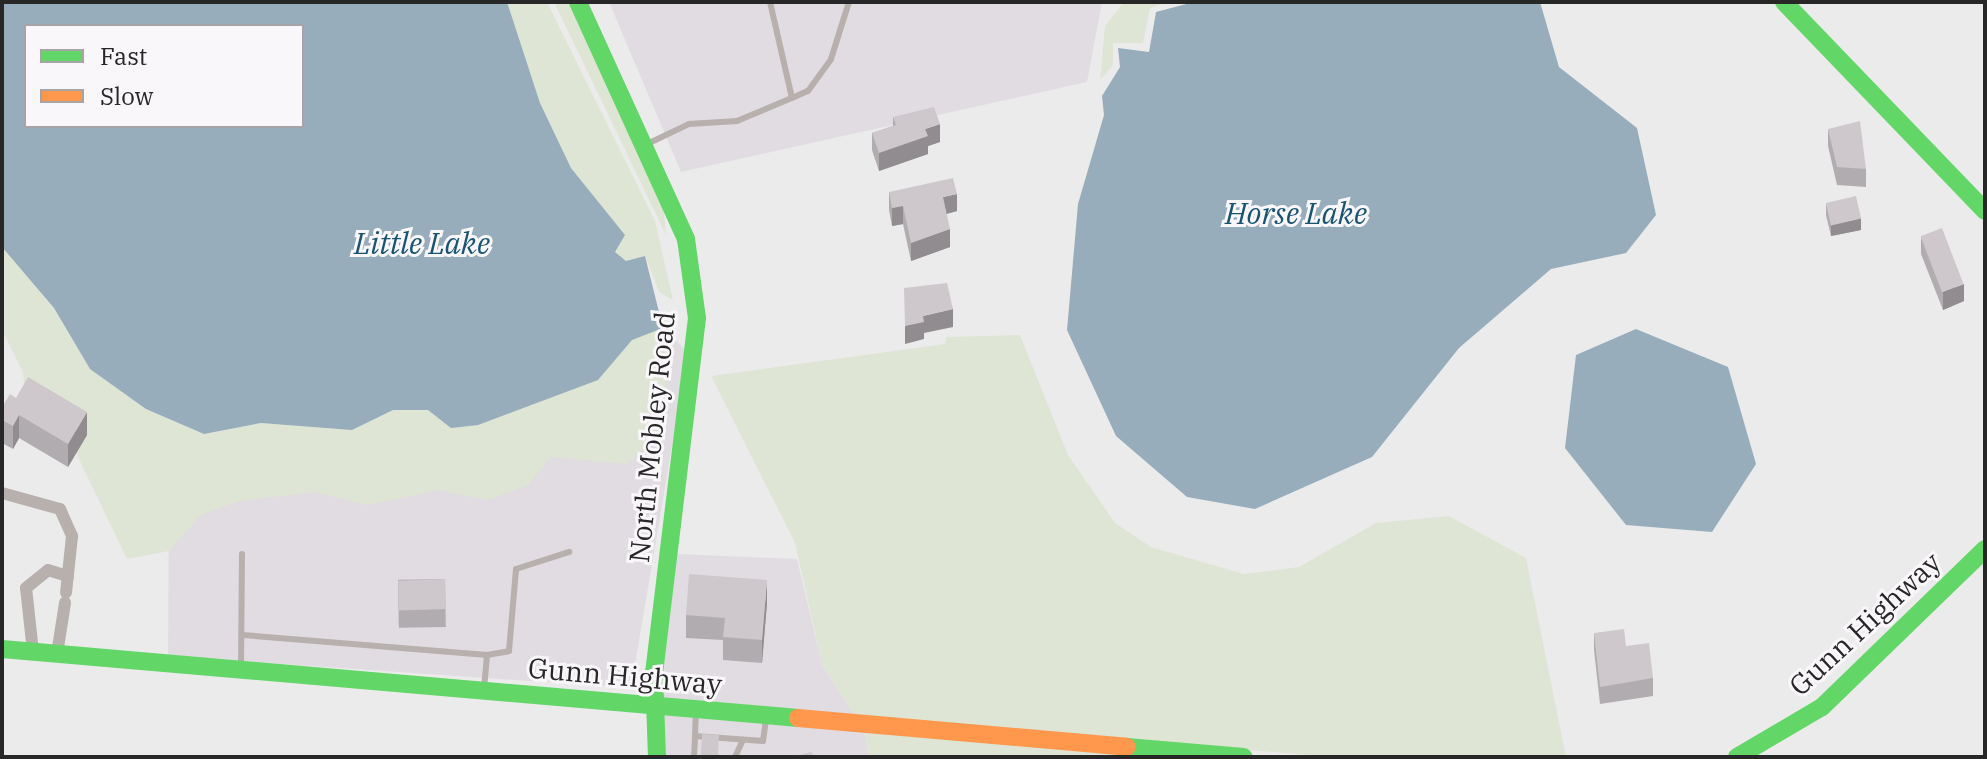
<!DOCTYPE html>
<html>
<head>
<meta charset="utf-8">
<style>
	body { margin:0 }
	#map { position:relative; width:1987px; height:759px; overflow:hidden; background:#ecebec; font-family:"IBM Plex Serif",serif }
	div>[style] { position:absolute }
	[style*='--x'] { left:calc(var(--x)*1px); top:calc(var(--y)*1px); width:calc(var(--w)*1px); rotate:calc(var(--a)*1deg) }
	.built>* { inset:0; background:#e1dce1 }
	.green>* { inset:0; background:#dee5d4 }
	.water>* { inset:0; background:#97adbc }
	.lane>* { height:6px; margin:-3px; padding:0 3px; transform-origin:3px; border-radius:3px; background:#b8b0ad }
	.street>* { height:12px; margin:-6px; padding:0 6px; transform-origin:6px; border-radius:6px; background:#b8b0ad }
	.fast>* { height:18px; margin:-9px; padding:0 9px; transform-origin:9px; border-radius:9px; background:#63d668 }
	.slow>* { height:18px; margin:-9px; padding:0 9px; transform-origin:9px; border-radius:9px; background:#ff974d }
	.wall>* { inset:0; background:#b1acb0; transform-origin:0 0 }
	.shaded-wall>* { inset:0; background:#908c90 }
	.building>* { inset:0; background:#cec8cd; transform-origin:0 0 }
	span { translate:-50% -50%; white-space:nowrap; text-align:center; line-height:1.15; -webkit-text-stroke:6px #faf7fa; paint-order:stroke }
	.street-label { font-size:28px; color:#282728 }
	.water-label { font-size:30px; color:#195473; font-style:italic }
	.frame { position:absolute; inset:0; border:4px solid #282728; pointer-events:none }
	.legend { position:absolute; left:24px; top:24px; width:280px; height:104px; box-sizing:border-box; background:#faf7fa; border:2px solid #a6a4a6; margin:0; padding:10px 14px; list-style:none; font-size:24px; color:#282728 }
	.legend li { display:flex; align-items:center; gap:16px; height:40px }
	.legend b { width:40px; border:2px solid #a6a4a6 }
</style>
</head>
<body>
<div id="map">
	<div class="built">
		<div style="clip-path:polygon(609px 2px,1102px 2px,1087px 82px,681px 172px)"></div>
		<div style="clip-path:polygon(663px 328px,688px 352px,631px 688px,168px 656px,169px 484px,146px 409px,204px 434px,393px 410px,478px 425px,598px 380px,632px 339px)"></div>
		<div style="clip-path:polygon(677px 554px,797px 559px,822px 664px,855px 716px,660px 699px)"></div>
		<div style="clip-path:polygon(660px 715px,864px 732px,869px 757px,665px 757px)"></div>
	</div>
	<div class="green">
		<div style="clip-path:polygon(507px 2px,547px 2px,655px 221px,673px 300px,659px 292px,645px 256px,626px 261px,614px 252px,624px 234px,571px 168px,540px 103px)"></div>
		<div style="clip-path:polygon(554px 2px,569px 2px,664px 211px,666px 235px)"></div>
		<div style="clip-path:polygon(1124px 2px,1168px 2px,1150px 8px,1143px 43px,1113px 43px,1113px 65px,1100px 80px,1105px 26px)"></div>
		<div style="clip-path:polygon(2px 247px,54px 308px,90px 369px,204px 434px,261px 423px,352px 429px,393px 410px,428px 410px,451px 428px,478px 425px,598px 380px,632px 339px,663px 328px,674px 347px,660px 374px,668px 377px,667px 424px,628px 464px,551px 457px,527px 486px,487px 500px,438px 490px,367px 505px,315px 492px,239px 501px,201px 515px,169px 551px,127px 559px,76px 453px,27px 412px,23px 372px,2px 330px)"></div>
		<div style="clip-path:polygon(1020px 335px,1068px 455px,1115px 523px,1151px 547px,1244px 574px,1299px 567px,1376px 523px,1449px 516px,1526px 558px,1566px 757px,1330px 757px,855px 716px,822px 664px,795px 543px,711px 376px,945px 344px,946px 337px)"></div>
		<div style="clip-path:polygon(864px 732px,1152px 757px,869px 757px)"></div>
	</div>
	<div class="water">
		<div style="clip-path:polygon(evenodd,2px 2px,507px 2px,540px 103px,571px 168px,625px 235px,615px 252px,626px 261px,645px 256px,663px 328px,632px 340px,598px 380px,478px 425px,451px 428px,428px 410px,393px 410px,352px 430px,261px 423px,204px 434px,146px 409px,90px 369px,54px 308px,2px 247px,2px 2px,26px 26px,302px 26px,302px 126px,26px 126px,26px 26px)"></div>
		<div style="clip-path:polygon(1194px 2px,1540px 2px,1559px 67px,1637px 128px,1656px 215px,1626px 253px,1551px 269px,1459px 348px,1372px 457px,1255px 509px,1187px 497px,1116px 436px,1067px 330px,1078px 204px,1104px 115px,1102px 96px,1120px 67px,1118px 48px,1149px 52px,1156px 12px)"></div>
		<div style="clip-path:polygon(1636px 329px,1728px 367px,1756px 464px,1712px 532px,1626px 525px,1565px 448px,1576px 355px)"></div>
	</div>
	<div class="lane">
		<div style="--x:770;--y:2;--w:98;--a:77.1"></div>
		<div style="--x:792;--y:98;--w:17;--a:-24"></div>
		<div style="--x:808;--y:91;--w:39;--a:-54"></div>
		<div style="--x:831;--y:59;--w:60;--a:-72.5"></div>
		<div style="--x:645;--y:145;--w:49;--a:-25.5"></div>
		<div style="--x:689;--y:124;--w:48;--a:-3.6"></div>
		<div style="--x:737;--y:121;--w:60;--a:-22.7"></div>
		<div style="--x:243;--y:635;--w:245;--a:4.7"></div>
		<div style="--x:487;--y:655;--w:34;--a:95"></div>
		<div style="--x:487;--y:655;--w:22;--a:-10"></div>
		<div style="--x:509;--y:651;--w:82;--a:-85.1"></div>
		<div style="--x:516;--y:569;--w:56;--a:-17.8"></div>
		<div style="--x:241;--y:667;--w:113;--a:-89.5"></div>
		<div style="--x:695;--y:736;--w:25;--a:-88"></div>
		<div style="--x:694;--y:757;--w:21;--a:-87"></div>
		<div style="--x:695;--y:736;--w:68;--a:4.2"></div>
		<div style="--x:763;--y:741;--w:22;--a:-82"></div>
		<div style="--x:735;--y:757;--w:19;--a:-65"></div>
	</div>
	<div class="street">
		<div style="--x:2;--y:493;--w:60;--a:15.4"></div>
		<div style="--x:60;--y:509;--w:30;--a:66"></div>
		<div style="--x:72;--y:536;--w:57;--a:96"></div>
		<div style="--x:33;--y:652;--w:64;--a:-96.2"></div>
		<div style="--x:26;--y:588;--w:28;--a:-39"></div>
		<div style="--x:48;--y:570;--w:21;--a:17"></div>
		<div style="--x:57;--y:654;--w:52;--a:-81.1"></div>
	</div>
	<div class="fast">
		<div style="--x:578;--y:2;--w:260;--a:65.5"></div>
		<div style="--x:686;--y:239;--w:80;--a:82.1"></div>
		<div style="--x:697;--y:318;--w:357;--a:96.9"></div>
		<div style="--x:654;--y:672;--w:85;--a:88"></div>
		<div style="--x:1784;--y:2;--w:290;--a:46.1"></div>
		<div style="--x:2;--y:649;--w:799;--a:4.95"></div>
		<div style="--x:1127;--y:747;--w:117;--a:4.9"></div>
		<div style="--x:1737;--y:757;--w:99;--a:-30.5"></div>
		<div style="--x:1822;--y:707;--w:227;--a:-44.1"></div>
	</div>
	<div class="slow">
		<div style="--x:798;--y:718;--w:330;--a:5"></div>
	</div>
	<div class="wall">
		<div style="clip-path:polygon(893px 117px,940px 142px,928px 146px,928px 154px,879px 171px,872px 150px,872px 133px,893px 126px)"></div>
		<div style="clip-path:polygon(1828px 129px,1866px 169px,1866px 187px,1837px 185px,1828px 146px)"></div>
		<div style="clip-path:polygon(889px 192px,957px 211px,946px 214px,950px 247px,911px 261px,903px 224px,892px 226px,889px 210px)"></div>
		<div style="clip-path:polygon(1826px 203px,1861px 230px,1831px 236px,1826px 215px)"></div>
		<div style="clip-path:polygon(1921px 237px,1964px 301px,1943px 310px,1921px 254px)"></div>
		<div style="clip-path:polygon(2px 407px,87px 435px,68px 467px,19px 438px,13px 449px,2px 443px)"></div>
		<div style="left:445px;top:579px;width:48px;height:47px;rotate:89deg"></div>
		<div style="clip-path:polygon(767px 603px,762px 663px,723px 660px,723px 640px,686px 638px,686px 615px)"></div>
		<div style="clip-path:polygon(1594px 633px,1626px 646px,1653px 678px,1653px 696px,1600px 704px,1594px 650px)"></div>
	</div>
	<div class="shaded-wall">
		<div style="clip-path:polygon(940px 124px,940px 142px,928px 146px,928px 154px,879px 171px,879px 153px,925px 129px)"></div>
		<div style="clip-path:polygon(957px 194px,957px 211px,943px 215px,943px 197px)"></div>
		<div style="clip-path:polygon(903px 206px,903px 224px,892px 226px,892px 208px)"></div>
		<div style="clip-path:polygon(1861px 218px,1861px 230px,1831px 236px,1831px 225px)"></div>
		<div style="clip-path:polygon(950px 229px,950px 247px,911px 261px,911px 243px)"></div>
		<div style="clip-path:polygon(1964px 284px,1964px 301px,1943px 310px,1943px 292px)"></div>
		<div style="clip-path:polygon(953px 309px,953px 327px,924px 333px,924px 339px,905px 344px,905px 326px,923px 316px)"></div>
		<div style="clip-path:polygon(87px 412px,87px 435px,68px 467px,68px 444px)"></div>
		<div style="clip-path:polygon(19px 415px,19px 438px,13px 449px,13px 426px)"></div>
		<div style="clip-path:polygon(767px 580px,767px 603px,762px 663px,762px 640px)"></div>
	</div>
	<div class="building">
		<div style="clip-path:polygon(934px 107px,940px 124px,925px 129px,928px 136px,879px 153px,872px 133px,896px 125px,893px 117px)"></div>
		<div style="clip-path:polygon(1860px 121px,1866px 169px,1837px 167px,1828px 129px)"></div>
		<div style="clip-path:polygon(953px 178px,957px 194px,943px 197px,950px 229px,911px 243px,903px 206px,892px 208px,889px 192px)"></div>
		<div style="left:1856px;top:196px;width:23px;height:31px;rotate:77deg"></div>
		<div style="left:1942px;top:228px;width:60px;height:23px;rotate:69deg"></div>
		<div style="clip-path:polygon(947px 283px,953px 309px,923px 316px,924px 322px,905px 326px,904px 288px)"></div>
		<div style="clip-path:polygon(28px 377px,87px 412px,68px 444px,19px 415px,13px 426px,2px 420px,2px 407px,10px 394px,16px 398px)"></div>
		<div style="clip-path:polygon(689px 574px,767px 580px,762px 640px,723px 637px,725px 618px,686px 615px)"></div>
		<div style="left:445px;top:579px;width:30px;height:47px;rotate:88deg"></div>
		<div style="clip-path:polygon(1624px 629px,1626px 646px,1649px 643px,1653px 678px,1600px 687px,1594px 633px)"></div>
		<div style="left:702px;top:734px;width:17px;height:23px;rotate:3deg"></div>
		<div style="clip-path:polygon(812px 752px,813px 757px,790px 757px)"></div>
	</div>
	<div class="street-label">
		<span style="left:652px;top:437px;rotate:-84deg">North Mobley Road</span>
		<span style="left:1865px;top:624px;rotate:-43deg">Gunn Highway</span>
		<span style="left:625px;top:676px;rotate:5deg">Gunn Highway</span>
	</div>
	<div class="water-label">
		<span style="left:1296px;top:213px">Horse Lake</span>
		<span style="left:422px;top:243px">Little Lake</span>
	</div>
	<div class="frame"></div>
	<ul class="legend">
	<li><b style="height:10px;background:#63d668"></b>Fast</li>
	<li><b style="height:10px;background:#ff974d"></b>Slow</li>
	</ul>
</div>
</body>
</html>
